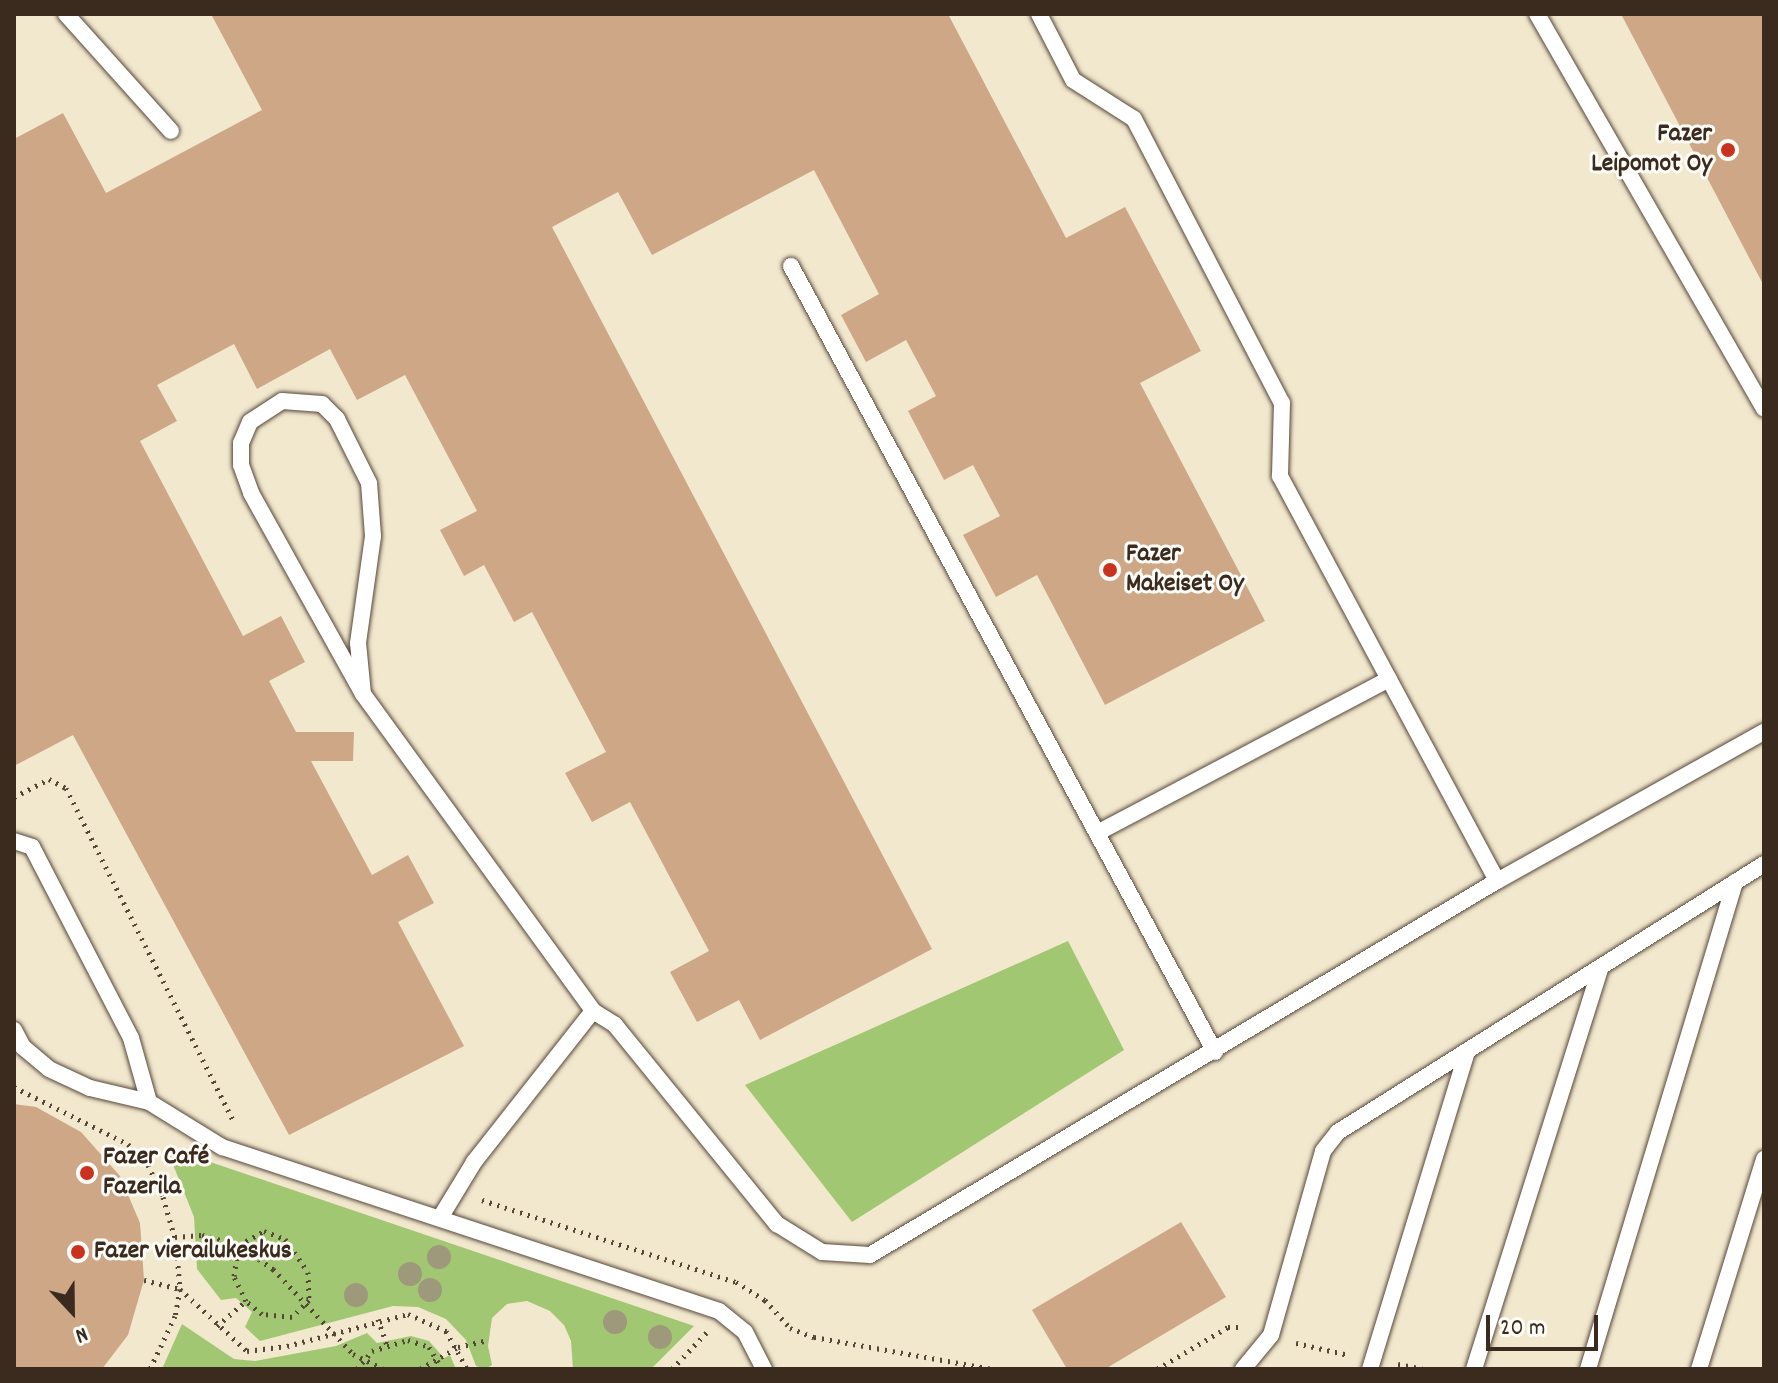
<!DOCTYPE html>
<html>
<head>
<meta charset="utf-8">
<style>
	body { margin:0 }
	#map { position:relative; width:1778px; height:1383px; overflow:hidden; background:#f2e8ce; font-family:Dekko,sans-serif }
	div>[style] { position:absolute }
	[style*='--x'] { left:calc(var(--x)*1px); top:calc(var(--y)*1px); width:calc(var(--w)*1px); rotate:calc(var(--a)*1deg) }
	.green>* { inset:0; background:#a2c772 }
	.building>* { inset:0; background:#cea787 }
	.path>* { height:5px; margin-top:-2.5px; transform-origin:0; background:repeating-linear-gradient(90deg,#564638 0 2px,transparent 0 8px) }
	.roads { filter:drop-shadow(0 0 2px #564638) drop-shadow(0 0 2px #564638) }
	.lane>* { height:16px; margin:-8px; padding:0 8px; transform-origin:8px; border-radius:8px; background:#fff }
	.trees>* { width:24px; height:24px; margin:-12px; border-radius:50%; background:#9e997b }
	.dots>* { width:22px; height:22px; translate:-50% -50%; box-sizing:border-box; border:4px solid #fdfcf7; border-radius:50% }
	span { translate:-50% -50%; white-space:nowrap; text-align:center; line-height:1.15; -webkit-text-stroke:6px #fdfcf7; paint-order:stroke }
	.poi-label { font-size:26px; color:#3b2a1e; font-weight:700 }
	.right { translate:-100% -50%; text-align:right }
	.left { translate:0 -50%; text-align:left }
	.frame { position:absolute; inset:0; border:16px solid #3b2a1e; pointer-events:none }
	.north { position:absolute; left:32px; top:1271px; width:80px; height:80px; -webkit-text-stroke:6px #fdfcf7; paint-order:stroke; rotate:158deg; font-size:22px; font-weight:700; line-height:32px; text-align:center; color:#3b2a1e }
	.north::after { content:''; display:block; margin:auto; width:28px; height:36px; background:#3b2a1e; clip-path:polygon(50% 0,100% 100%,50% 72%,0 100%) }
	.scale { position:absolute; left:1486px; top:1315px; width:112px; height:36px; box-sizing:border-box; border:4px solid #3b2a1e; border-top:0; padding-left:10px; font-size:24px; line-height:28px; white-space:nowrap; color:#3b2a1e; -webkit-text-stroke:6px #fdfcf7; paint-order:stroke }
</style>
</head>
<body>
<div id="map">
	<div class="green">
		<div style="clip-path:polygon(1068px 941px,1124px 1050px,852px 1222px,745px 1085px)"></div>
		<div style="clip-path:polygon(166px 1147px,694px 1326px,651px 1369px,573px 1369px,571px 1341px,564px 1325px,550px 1311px,527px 1301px,507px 1304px,492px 1318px,488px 1346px,492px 1365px,485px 1369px,476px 1366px,466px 1340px,446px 1319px,418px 1307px,393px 1306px,260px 1341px,245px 1327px,252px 1312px,236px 1298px,221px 1300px,197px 1269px,194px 1217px)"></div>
		<div style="clip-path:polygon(182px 1324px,234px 1359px,255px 1361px,336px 1346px,367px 1333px,377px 1343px,411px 1336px,429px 1341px,444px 1358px,450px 1355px,456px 1369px,162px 1369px)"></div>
	</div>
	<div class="building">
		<div style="clip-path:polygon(211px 14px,948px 14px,1066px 238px,1125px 207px,1201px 351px,1140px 383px,1265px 621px,1105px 705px,1037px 575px,996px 597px,963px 535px,1000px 516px,973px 465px,944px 480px,908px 411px,936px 396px,906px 340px,866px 362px,841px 315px,879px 294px,814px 170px,652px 255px,618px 192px,552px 227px,932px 949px,760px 1040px,739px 1000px,697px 1022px,670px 972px,709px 951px,630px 802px,592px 822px,565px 773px,606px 752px,532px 612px,514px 622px,484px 565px,464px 576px,440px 530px,477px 511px,405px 375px,357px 400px,330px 349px,257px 389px,234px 344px,157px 385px,177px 421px,140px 441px,243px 636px,281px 616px,305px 662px,269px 681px,296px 732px,354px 732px,353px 761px,311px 761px,372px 875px,408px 855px,434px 903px,398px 922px,464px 1046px,289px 1135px,73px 735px,14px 766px,14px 139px,63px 113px,106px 193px,262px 110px)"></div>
		<div style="clip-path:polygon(1621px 14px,1764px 14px,1764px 286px)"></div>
		<div style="clip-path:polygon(14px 1104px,36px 1107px,81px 1132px,120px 1176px,140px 1223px,144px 1280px,128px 1335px,102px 1369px,14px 1369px)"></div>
		<div style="clip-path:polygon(1181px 1222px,1226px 1297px,1105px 1369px,1067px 1369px,1032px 1310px)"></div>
	</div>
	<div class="path">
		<div style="--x:14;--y:797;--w:39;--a:-27"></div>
		<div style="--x:49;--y:779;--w:19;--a:28"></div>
		<div style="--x:66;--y:788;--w:372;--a:63.3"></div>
		<div style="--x:14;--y:1087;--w:127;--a:26.6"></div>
		<div style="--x:128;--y:1144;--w:29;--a:46"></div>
		<div style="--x:148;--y:1165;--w:35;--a:65"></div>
		<div style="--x:163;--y:1197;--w:47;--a:73.9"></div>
		<div style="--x:176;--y:1242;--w:47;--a:85.1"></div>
		<div style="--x:180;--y:1289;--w:27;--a:100"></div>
		<div style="--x:175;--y:1316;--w:59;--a:115.3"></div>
		<div style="--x:482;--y:1200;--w:267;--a:17.9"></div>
		<div style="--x:264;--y:1231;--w:22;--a:21"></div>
		<div style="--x:285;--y:1239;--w:40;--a:55.1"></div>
		<div style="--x:308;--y:1272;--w:28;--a:88"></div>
		<div style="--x:309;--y:1300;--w:24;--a:135"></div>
		<div style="--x:292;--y:1317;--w:30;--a:-174"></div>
		<div style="--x:262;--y:1314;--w:21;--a:-141"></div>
		<div style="--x:246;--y:1301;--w:28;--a:-116"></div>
		<div style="--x:234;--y:1276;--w:31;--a:-81"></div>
		<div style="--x:239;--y:1245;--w:29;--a:-29"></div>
		<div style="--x:175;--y:1237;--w:27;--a:-4"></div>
		<div style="--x:202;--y:1235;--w:38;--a:15"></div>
		<div style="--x:239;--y:1245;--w:42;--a:35.2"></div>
		<div style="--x:273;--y:1269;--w:117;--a:46.7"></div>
		<div style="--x:353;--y:1354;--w:34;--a:26"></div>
		<div style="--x:144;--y:1280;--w:37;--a:14"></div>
		<div style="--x:180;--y:1289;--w:91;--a:42.8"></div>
		<div style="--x:247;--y:1351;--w:40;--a:-7.1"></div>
		<div style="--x:287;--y:1346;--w:125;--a:-14.8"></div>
		<div style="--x:408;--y:1314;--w:42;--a:24.1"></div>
		<div style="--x:446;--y:1331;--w:43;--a:61.1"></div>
		<div style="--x:736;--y:1282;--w:34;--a:32"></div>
		<div style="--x:765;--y:1300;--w:38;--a:48"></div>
		<div style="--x:790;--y:1328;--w:26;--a:21"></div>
		<div style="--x:814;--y:1337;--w:181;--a:10.2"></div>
		<div style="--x:378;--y:1319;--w:28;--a:71"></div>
		<div style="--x:217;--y:1326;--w:38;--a:-41"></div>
		<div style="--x:1296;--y:1343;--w:54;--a:12.8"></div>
		<div style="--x:1398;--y:1364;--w:25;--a:11"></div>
		<div style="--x:357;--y:1369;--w:23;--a:-50"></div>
		<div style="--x:372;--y:1351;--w:38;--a:-17"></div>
		<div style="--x:408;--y:1340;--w:22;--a:18"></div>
		<div style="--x:429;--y:1347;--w:26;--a:59"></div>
		<div style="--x:420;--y:1369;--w:44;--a:-30.1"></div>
		<div style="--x:458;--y:1347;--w:31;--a:-13"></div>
		<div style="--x:672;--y:1369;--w:51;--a:-46.6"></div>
		<div style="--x:1157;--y:1369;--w:82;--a:-30.6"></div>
		<div style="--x:1228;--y:1327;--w:16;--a:0"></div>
	</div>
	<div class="roads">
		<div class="lane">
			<div style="--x:66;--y:14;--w:157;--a:48.1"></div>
			<div style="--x:1039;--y:14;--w:74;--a:62.7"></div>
			<div style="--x:1073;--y:80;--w:72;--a:32.6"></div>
			<div style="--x:1134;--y:119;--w:320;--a:62.5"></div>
			<div style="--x:1282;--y:403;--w:73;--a:91.6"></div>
			<div style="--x:1280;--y:476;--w:459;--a:61.8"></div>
			<div style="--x:1537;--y:14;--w:455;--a:60.1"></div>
			<div style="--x:791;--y:266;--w:893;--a:61.66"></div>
			<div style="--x:363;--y:694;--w:51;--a:-95.6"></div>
			<div style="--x:358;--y:643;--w:108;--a:-82"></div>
			<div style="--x:373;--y:536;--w:53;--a:-94.3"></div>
			<div style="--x:369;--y:483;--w:72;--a:-116.6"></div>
			<div style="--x:337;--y:419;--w:21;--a:-135"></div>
			<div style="--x:322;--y:404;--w:40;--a:-175.7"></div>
			<div style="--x:282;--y:401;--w:38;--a:147"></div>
			<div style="--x:250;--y:422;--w:23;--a:113"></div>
			<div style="--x:241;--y:443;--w:22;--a:90"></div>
			<div style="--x:241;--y:465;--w:30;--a:70"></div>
			<div style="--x:251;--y:493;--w:230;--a:60.9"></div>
			<div style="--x:363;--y:694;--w:392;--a:54"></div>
			<div style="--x:593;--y:1011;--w:26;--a:32"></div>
			<div style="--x:615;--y:1025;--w:257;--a:50.9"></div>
			<div style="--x:777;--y:1224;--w:53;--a:31.9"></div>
			<div style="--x:822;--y:1252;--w:48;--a:3.6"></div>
			<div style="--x:870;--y:1255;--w:730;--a:-30.82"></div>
			<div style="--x:1497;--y:881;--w:306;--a:-29.2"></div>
			<div style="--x:1097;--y:833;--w:330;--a:-27.8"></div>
			<div style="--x:14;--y:841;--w:19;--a:18"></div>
			<div style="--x:32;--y:847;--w:215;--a:62.6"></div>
			<div style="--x:131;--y:1038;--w:66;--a:74.3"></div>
			<div style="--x:14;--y:1030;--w:19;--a:62"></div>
			<div style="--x:23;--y:1047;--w:34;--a:40"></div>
			<div style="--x:49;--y:1069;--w:45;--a:24.9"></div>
			<div style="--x:90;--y:1088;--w:61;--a:13.3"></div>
			<div style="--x:149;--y:1102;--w:86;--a:31.7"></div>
			<div style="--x:222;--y:1147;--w:523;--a:18.26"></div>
			<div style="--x:719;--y:1311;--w:33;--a:39"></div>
			<div style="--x:745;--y:1332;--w:42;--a:62.8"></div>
			<div style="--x:440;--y:1218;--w:66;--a:-58.7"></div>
			<div style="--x:474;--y:1162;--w:192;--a:-51.8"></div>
			<div style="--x:1243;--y:1369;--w:44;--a:-50.5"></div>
			<div style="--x:1271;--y:1335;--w:191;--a:-74.2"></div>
			<div style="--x:1323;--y:1151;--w:24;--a:-52"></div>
			<div style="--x:1338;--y:1132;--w:503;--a:-32.17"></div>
			<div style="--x:1370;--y:1369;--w:332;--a:-73"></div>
			<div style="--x:1474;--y:1369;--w:422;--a:-72.5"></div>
			<div style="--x:1588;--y:1369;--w:509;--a:-73.2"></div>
			<div style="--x:1699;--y:1369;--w:220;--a:-72.8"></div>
		</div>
	</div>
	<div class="trees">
		<div style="left:439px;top:1257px"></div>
		<div style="left:410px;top:1274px"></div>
		<div style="left:430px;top:1290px"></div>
		<div style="left:356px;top:1295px"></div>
		<div style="left:615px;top:1322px"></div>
		<div style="left:660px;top:1337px"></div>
	</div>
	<div class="dots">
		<div style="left:1728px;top:150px;background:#c8321e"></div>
		<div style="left:1110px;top:570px;background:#c8321e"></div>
		<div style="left:87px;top:1173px;background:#c8321e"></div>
		<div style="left:78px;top:1252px;background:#c8321e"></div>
	</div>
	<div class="poi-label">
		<span class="right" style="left:1712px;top:150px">Fazer<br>Leipomot Oy</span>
		<span class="left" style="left:1126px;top:570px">Fazer<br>Makeiset Oy</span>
		<span class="left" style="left:103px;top:1173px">Fazer Café<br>Fazerila</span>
		<span class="left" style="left:94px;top:1252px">Fazer vierailukeskus</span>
	</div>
	<div class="frame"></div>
	<div class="north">N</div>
	<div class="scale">20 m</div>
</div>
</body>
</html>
